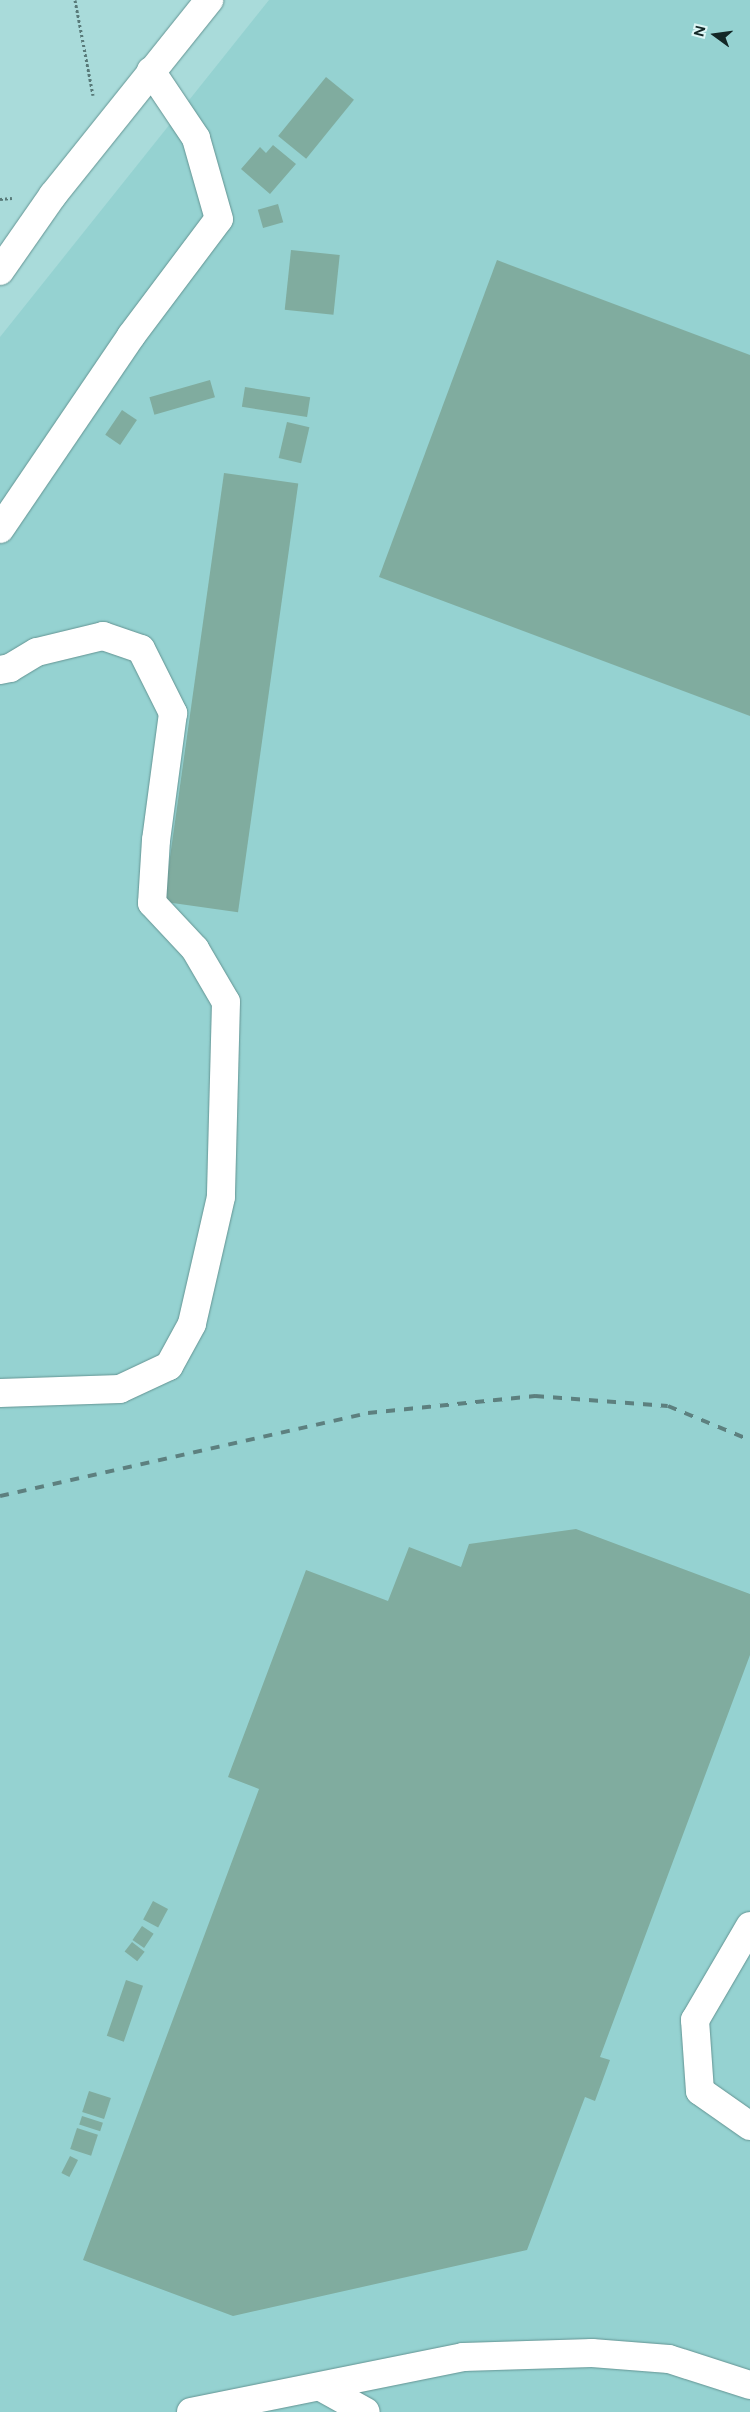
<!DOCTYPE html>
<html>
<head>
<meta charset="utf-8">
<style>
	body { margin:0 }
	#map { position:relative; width:750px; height:2412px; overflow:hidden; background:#a9dbda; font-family:Figtree,sans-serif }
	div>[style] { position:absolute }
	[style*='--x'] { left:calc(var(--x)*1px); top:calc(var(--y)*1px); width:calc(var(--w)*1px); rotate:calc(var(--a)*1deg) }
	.built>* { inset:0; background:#95d2d1 }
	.building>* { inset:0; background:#80ac9f; transform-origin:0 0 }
	.path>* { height:3px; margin-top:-1.5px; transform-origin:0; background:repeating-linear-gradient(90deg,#587a79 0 2.5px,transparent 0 5px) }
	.roads { filter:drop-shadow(0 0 1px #649493) drop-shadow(0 0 1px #649493) }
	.minor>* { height:28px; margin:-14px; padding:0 14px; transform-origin:14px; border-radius:14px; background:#fff }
	.rail>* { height:4px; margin-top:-2px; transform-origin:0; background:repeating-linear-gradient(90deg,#5d807f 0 9px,transparent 0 18px) }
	span { translate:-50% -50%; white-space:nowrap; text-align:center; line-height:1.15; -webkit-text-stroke:4px #def7f6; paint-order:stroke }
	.north { position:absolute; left:690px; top:10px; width:50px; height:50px; -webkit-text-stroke:4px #def7f6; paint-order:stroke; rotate:284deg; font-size:14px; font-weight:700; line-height:20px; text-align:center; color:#132726 }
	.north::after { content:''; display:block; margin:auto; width:18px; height:22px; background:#132726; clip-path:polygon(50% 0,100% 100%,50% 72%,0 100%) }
</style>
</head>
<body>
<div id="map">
	<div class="built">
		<div style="clip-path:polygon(269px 0,750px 0,750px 2412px,0 2412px,0 337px)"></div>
	</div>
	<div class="building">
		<div style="left:326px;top:77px;width:36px;height:76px;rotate:39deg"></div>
		<div style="clip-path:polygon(273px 145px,296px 164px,270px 194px,241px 169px,260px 147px,266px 153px)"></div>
		<div style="left:278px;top:204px;width:19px;height:21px;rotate:74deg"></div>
		<div style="left:291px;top:250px;width:49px;height:60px;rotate:6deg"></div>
		<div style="clip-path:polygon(497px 260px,750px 355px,750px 716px,379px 577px)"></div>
		<div style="left:210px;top:380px;width:18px;height:63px;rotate:74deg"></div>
		<div style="left:245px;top:387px;width:66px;height:20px;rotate:9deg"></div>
		<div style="left:122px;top:410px;width:18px;height:30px;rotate:34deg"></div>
		<div style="left:287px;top:422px;width:23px;height:37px;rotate:13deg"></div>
		<div style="left:224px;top:473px;width:75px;height:433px;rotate:8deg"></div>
		<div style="clip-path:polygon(576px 1529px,750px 1594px,750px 1655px,600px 2057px,610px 2060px,595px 2101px,585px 2097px,527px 2250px,233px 2316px,83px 2260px,259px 1789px,228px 1777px,306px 1570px,388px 1601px,409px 1547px,461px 1567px,469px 1544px)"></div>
		<div style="left:153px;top:1901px;width:17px;height:21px;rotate:28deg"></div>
		<div style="left:142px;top:1926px;width:14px;height:17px;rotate:34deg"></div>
		<div style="left:132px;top:1942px;width:16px;height:12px;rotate:38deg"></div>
		<div style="left:126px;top:1980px;width:18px;height:59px;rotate:19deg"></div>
		<div style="left:89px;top:2091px;width:23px;height:22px;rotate:18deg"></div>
		<div style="left:82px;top:2116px;width:22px;height:9px;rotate:18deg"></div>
		<div style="left:77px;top:2128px;width:22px;height:22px;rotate:18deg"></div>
		<div style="left:70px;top:2156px;width:9px;height:19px;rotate:27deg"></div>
	</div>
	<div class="path">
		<div style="--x:75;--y:0;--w:97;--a:79.3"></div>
		<div style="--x:0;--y:199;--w:12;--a:-5"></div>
	</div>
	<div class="roads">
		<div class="minor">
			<div style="--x:0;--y:271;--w:93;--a:-55.1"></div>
			<div style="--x:53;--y:195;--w:250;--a:-51.3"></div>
			<div style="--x:0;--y:529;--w:233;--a:-55.8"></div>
			<div style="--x:131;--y:336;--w:146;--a:-53.1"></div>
			<div style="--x:219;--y:219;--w:84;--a:-105.9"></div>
			<div style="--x:196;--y:138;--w:81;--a:-123.9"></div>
			<div style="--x:0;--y:670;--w:10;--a:-11"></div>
			<div style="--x:10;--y:668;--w:31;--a:-31"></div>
			<div style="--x:37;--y:652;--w:68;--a:-13.6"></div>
			<div style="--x:103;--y:636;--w:40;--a:18.9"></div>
			<div style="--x:141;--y:649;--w:72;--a:63.4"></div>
			<div style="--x:173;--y:713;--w:128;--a:97.6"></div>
			<div style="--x:156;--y:840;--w:63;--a:93.6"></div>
			<div style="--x:152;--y:903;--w:63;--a:46.9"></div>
			<div style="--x:195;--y:949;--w:61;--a:59.7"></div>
			<div style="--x:226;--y:1002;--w:195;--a:91.5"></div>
			<div style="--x:221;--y:1197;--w:130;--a:102.9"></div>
			<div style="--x:192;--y:1324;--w:48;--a:118.7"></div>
			<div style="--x:169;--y:1366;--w:54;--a:154.9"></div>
			<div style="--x:120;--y:1389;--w:120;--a:178.1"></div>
			<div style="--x:750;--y:1926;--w:109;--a:120.3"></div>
			<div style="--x:695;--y:2020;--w:71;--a:86"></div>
			<div style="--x:700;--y:2091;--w:61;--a:35"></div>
			<div style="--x:321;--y:2387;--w:51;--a:29.1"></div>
			<div style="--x:191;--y:2412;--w:278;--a:-11.4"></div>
			<div style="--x:463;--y:2357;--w:129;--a:-1.8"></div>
			<div style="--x:592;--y:2353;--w:77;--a:4.5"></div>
			<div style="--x:669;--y:2359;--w:85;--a:17.8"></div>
		</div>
	</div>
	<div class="rail">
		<div style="--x:0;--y:1496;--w:377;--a:-12.7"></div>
		<div style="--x:368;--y:1413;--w:168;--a:-5.8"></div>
		<div style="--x:535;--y:1396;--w:133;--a:4.3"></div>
		<div style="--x:668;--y:1406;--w:89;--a:22.5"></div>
	</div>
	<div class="north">N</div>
</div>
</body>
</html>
